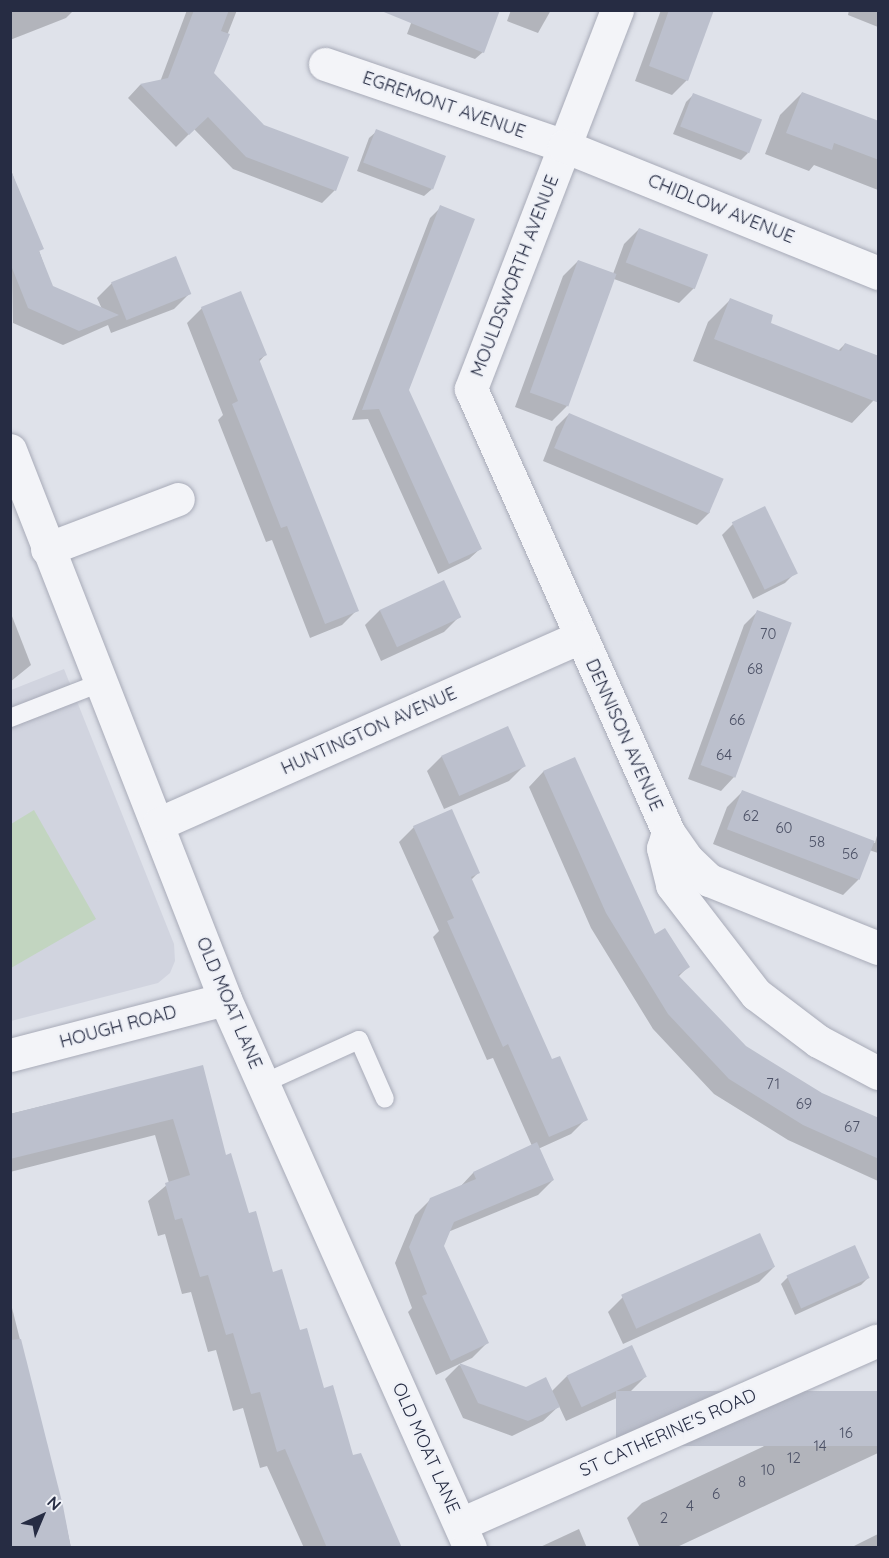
<!DOCTYPE html>
<html>
<head>
<meta charset="utf-8">
<style>
	body { margin:0 }
	#map { position:relative; width:889px; height:1558px; overflow:hidden; background:#dfe2ea; font-family:Quicksand,sans-serif }
	div>[style] { position:absolute }
	[style*='--x'] { left:calc(var(--x)*1px); top:calc(var(--y)*1px); width:calc(var(--w)*1px); rotate:calc(var(--a)*1deg) }
	.built>* { inset:0; background:#d1d4df }
	.green>* { inset:0; background:#c2d5c0 }
	.shadow>* { inset:0; background:#0003 }
	.building>* { inset:0; background:#bcc0cd; transform-origin:0 0 }
	.roads { filter:drop-shadow(0 0 2px #a8abb8) drop-shadow(0 0 2px #a8abb8) }
	.lane>* { height:18px; margin:-9px; padding:0 9px; transform-origin:9px; border-radius:9px; background:#f3f4f8 }
	.street>* { height:33px; margin:-16.5px; padding:0 16.5px; transform-origin:16.5px; border-radius:16.5px; background:#f3f4f8 }
	span { translate:-50% -50%; white-space:nowrap; text-align:center; line-height:1.15; -webkit-text-stroke:4.5px #eff1f7; paint-order:stroke }
	.number-label { font-size:15px; color:#4c5166 }
	.number-label span { -webkit-text-stroke-width:0 }
	.street-label { font-size:18px; color:#262c43 }
	.frame { position:absolute; inset:0; border:12px solid #262c43; pointer-events:none }
	.north { position:absolute; left:12px; top:1486px; width:60px; height:60px; -webkit-text-stroke:4px #eff1f7; paint-order:stroke; rotate:44deg; font-size:16px; font-weight:700; line-height:24px; text-align:center; color:#262c43 }
	.north::after { content:''; display:block; margin:auto; width:21px; height:27px; background:#262c43; clip-path:polygon(50% 0,100% 100%,50% 72%,0 100%) }
</style>
</head>
<body>
<div id="map">
	<div class="built">
		<div style="clip-path:polygon(64px 669px,174px 944px,175px 961px,170px 973px,158px 983px,11px 1021px,11px 690px)"></div>
	</div>
	<div class="green">
		<div style="clip-path:polygon(34px 810px,96px 919px,11px 968px,11px 824px)"></div>
	</div>
	<div class="shadow">
		<div style="clip-path:polygon(10px 10px,74px 10px,66px 18px,10px 40px)"></div>
		<div style="clip-path:polygon(187px 10px,237px 10px,212px 74px,263px 126px,335px 190px,322px 203px,233px 169px,194px 129px,176px 147px,128px 98px,140px 85px,160px 82px)"></div>
		<div style="clip-path:polygon(416px 10px,483px 52px,475px 59px,407px 34px)"></div>
		<div style="clip-path:polygon(511px 10px,551px 10px,538px 33px,507px 21px)"></div>
		<div style="clip-path:polygon(661px 10px,713px 10px,687px 80px,672px 95px,635px 81px)"></div>
		<div style="clip-path:polygon(849px 10px,878px 10px,878px 27px,848px 15px)"></div>
		<div style="clip-path:polygon(802px 93px,878px 122px,878px 190px,814px 165px,809px 171px,765px 154px,780px 115px)"></div>
		<div style="clip-path:polygon(693px 95px,748px 153px,741px 160px,673px 134px,686px 102px)"></div>
		<div style="clip-path:polygon(377px 131px,432px 189px,424px 196px,357px 171px,369px 138px)"></div>
		<div style="clip-path:polygon(10px 167px,52px 288px,102px 309px,97px 298px,112px 283px,189px 294px,174px 309px,111px 333px,108px 325px,63px 345px,13px 323px)"></div>
		<div style="clip-path:polygon(441px 207px,407px 390px,481px 548px,469px 559px,438px 574px,368px 419px,352px 420px,430px 218px)"></div>
		<div style="clip-path:polygon(639px 229px,694px 288px,679px 303px,614px 279px,567px 406px,552px 421px,515px 407px,563px 276px,578px 261px,613px 274px,624px 244px)"></div>
		<div style="clip-path:polygon(730px 300px,769px 324px,838px 351px,845px 344px,878px 388px,873px 401px,852px 423px,693px 361px,708px 322px)"></div>
		<div style="clip-path:polygon(202px 308px,265px 355px,259px 362px,357px 610px,342px 625px,310px 638px,272px 540px,266px 542px,218px 420px,223px 415px,187px 323px)"></div>
		<div style="clip-path:polygon(569px 414px,710px 512px,697px 525px,543px 461px,556px 427px)"></div>
		<div style="clip-path:polygon(733px 524px,796px 572px,785px 583px,753px 599px,722px 535px)"></div>
		<div style="clip-path:polygon(380px 610px,459px 617px,444px 632px,381px 661px,365px 625px)"></div>
		<div style="clip-path:polygon(10px 611px,31px 665px,10px 682px)"></div>
		<div style="clip-path:polygon(757px 612px,734px 777px,721px 791px,688px 779px,744px 625px)"></div>
		<div style="clip-path:polygon(442px 756px,524px 766px,509px 781px,444px 809px,427px 771px)"></div>
		<div style="clip-path:polygon(574px 759px,655px 936px,688px 967px,678px 977px,745px 1047px,822px 1095px,878px 1120px,878px 1181px,788px 1140px,714px 1094px,653px 1029px,591px 928px,529px 787px,543px 772px)"></div>
		<div style="clip-path:polygon(742px 792px,875px 843px,878px 832px,878px 853px,869px 850px,858px 880px,843px 895px,713px 844px,727px 807px)"></div>
		<div style="clip-path:polygon(414px 827px,478px 873px,471px 880px,552px 1061px,586px 1119px,571px 1134px,538px 1149px,553px 1180px,538px 1195px,448px 1232px,443px 1246px,487px 1343px,472px 1358px,436px 1375px,408px 1312px,412px 1308px,395px 1263px,415px 1215px,431px 1199px,459px 1188px,473px 1173px,532px 1146px,493px 1058px,487px 1060px,433px 937px,439px 931px,399px 842px)"></div>
		<div style="clip-path:polygon(201px 1067px,225px 1157px,272px 1274px,352px 1457px,400px 1548px,304px 1548px,267px 1466px,260px 1468px,243px 1408px,233px 1411px,216px 1350px,208px 1352px,191px 1292px,182px 1294px,165px 1234px,158px 1236px,148px 1201px,169px 1183px,155px 1135px,10px 1172px,10px 1114px)"></div>
		<div style="clip-path:polygon(774px 1267px,759px 1282px,623px 1344px,608px 1312px,623px 1297px)"></div>
		<div style="clip-path:polygon(788px 1277px,869px 1277px,861px 1285px,795px 1315px,781px 1284px)"></div>
		<div style="clip-path:polygon(10px 1300px,62px 1506px,71px 1548px,10px 1548px)"></div>
		<div style="clip-path:polygon(459px 1365px,526px 1388px,551px 1392px,567px 1376px,645px 1377px,630px 1392px,566px 1421px,559px 1406px,543px 1421px,512px 1436px,463px 1418px,445px 1379px)"></div>
		<div style="clip-path:polygon(878px 1393px,878px 1453px,675px 1548px,640px 1548px,627px 1518px,642px 1503px)"></div>
		<div style="clip-path:polygon(579px 1529px,587px 1548px,538px 1548px)"></div>
		<div style="clip-path:polygon(878px 1534px,878px 1548px,850px 1548px)"></div>
	</div>
	<div class="building">
		<div style="clip-path:polygon(194px 10px,229px 10px,221px 31px,230px 34px,214px 73px,264px 125px,349px 157px,336px 191px,246px 157px,208px 117px,189px 135px,140px 84px,168px 78px)"></div>
		<div style="clip-path:polygon(379px 10px,500px 10px,484px 53px)"></div>
		<div style="clip-path:polygon(669px 10px,714px 10px,688px 81px,649px 66px)"></div>
		<div style="clip-path:polygon(802px 92px,879px 121px,879px 160px,834px 143px,832px 150px,786px 133px)"></div>
		<div style="left:693px;top:93px;width:74px;height:36px;rotate:21deg"></div>
		<div style="left:376px;top:129px;width:75px;height:36px;rotate:21deg"></div>
		<div style="clip-path:polygon(10px 168px,44px 249px,39px 251px,53px 286px,119px 315px,79px 331px,28px 308px,10px 263px)"></div>
		<div style="clip-path:polygon(440px 205px,475px 219px,409px 390px,482px 549px,449px 564px,379px 409px,362px 410px)"></div>
		<div style="left:639px;top:228px;width:74px;height:37px;rotate:21deg"></div>
		<div style="left:176px;top:256px;width:41px;height:70px;rotate:68deg"></div>
		<div style="left:578px;top:260px;width:41px;height:141px;rotate:20deg"></div>
		<div style="clip-path:polygon(241px 291px,267px 355px,259px 359px,359px 611px,325px 624px,287px 526px,281px 528px,256px 464px,232px 404px,238px 401px,201px 307px)"></div>
		<div style="clip-path:polygon(730px 298px,773px 315px,771px 323px,841px 351px,845px 343px,879px 356px,879px 403px,714px 339px)"></div>
		<div style="left:569px;top:413px;width:168px;height:38px;rotate:23deg"></div>
		<div style="left:765px;top:506px;width:75px;height:37px;rotate:64deg"></div>
		<div style="left:444px;top:580px;width:41px;height:71px;rotate:65deg"></div>
		<div style="left:757px;top:610px;width:37px;height:165px;rotate:20deg"></div>
		<div style="left:508px;top:726px;width:44px;height:73px;rotate:66deg"></div>
		<div style="clip-path:polygon(575px 757px,655px 934px,665px 928px,690px 967px,678px 975px,746px 1046px,822px 1093px,879px 1118px,879px 1159px,803px 1125px,729px 1079px,668px 1014px,606px 913px,543px 771px)"></div>
		<div style="left:742px;top:790px;width:142px;height:42px;rotate:21deg"></div>
		<div style="clip-path:polygon(452px 809px,480px 873px,471px 877px,552px 1059px,560px 1056px,588px 1120px,549px 1137px,508px 1044px,503px 1047px,447px 921px,454px 918px,413px 826px)"></div>
		<div style="clip-path:polygon(203px 1065px,226px 1155px,231px 1153px,249px 1213px,256px 1211px,273px 1272px,282px 1269px,300px 1330px,307px 1328px,324px 1388px,333px 1385px,353px 1455px,361px 1453px,402px 1548px,327px 1548px,285px 1449px,277px 1452px,260px 1392px,251px 1394px,233px 1333px,226px 1335px,208px 1275px,200px 1277px,182px 1218px,175px 1220px,165px 1183px,190px 1175px,173px 1119px,10px 1159px,10px 1114px)"></div>
		<div style="clip-path:polygon(537px 1142px,554px 1180px,454px 1222px,444px 1246px,489px 1343px,451px 1361px,422px 1296px,427px 1294px,409px 1247px,430px 1198px,476px 1179px,473px 1172px)"></div>
		<div style="left:760px;top:1233px;width:37px;height:152px;rotate:66deg"></div>
		<div style="left:855px;top:1245px;width:36px;height:75px;rotate:66deg"></div>
		<div style="clip-path:polygon(21px 1339px,63px 1506px,71px 1548px,10px 1548px,10px 1340px)"></div>
		<div style="left:632px;top:1345px;width:35px;height:72px;rotate:65deg"></div>
		<div style="clip-path:polygon(459px 1363px,526px 1387px,546px 1377px,560px 1407px,528px 1421px,478px 1403px)"></div>
		<div style="left:879px;top:1391px;width:55px;height:263px;rotate:90deg"></div>
	</div>
	<div class="roads">
		<div class="lane">
			<div style="--x:10;--y:718;--w:97;--a:-21.3"></div>
			<div style="--x:264;--y:1083;--w:104;--a:-24.4"></div>
			<div style="--x:359;--y:1040;--w:64;--a:66.2"></div>
		</div>
		<div class="street">
			<div style="--x:617;--y:10;--w:406;--a:111.1"></div>
			<div style="--x:471;--y:389;--w:485;--a:66"></div>
			<div style="--x:668;--y:832;--w:32;--a:55"></div>
			<div style="--x:686;--y:858;--w:32;--a:44"></div>
			<div style="--x:709;--y:880;--w:182;--a:21.9"></div>
			<div style="--x:325;--y:64;--w:253;--a:18.9"></div>
			<div style="--x:564;--y:146;--w:339;--a:22"></div>
			<div style="--x:10;--y:450;--w:590;--a:68.61"></div>
			<div style="--x:225;--y:999;--w:601;--a:65.95"></div>
			<div style="--x:47;--y:549;--w:140;--a:-20.9"></div>
			<div style="--x:158;--y:824;--w:462;--a:-23.9"></div>
			<div style="--x:668;--y:832;--w:17;--a:107"></div>
			<div style="--x:663;--y:848;--w:38;--a:76"></div>
			<div style="--x:672;--y:885;--w:138;--a:52.4"></div>
			<div style="--x:756;--y:994;--w:78;--a:37.2"></div>
			<div style="--x:818;--y:1041;--w:68;--a:28.1"></div>
			<div style="--x:10;--y:1055;--w:222;--a:-14.6"></div>
			<div style="--x:461;--y:1524;--w:454;--a:-23.8"></div>
		</div>
	</div>
	<div class="number-label">
		<span style="left:768px;top:634px">70</span>
		<span style="left:755px;top:669px">68</span>
		<span style="left:737px;top:720px">66</span>
		<span style="left:724px;top:755px">64</span>
		<span style="left:751px;top:816px">62</span>
		<span style="left:784px;top:828px">60</span>
		<span style="left:817px;top:842px">58</span>
		<span style="left:850px;top:854px">56</span>
		<span style="left:773px;top:1084px">71</span>
		<span style="left:804px;top:1104px">69</span>
		<span style="left:852px;top:1127px">67</span>
		<span style="left:846px;top:1433px">16</span>
		<span style="left:820px;top:1446px">14</span>
		<span style="left:794px;top:1458px">12</span>
		<span style="left:768px;top:1470px">10</span>
		<span style="left:742px;top:1482px">8</span>
		<span style="left:716px;top:1494px">6</span>
		<span style="left:690px;top:1506px">4</span>
		<span style="left:664px;top:1518px">2</span>
	</div>
	<div class="street-label">
		<span style="left:444px;top:105px;rotate:19deg">EGREMONT AVENUE</span>
		<span style="left:721px;top:209px;rotate:22deg">CHIDLOW AVENUE</span>
		<span style="left:515px;top:276px;rotate:-69deg">MOULDSWORTH AVENUE</span>
		<span style="left:369px;top:731px;rotate:-24deg">HUNTINGTON AVENUE</span>
		<span style="left:624px;top:735px;rotate:66deg">DENNISON AVENUE</span>
		<span style="left:229px;top:1003px;rotate:67deg">OLD MOAT LANE</span>
		<span style="left:118px;top:1027px;rotate:-15deg">HOUGH ROAD</span>
		<span style="left:668px;top:1433px;rotate:-24deg">ST CATHERINE'S ROAD</span>
		<span style="left:426px;top:1448px;rotate:66deg">OLD MOAT LANE</span>
	</div>
	<div class="frame"></div>
	<div class="north">N</div>
</div>
</body>
</html>
